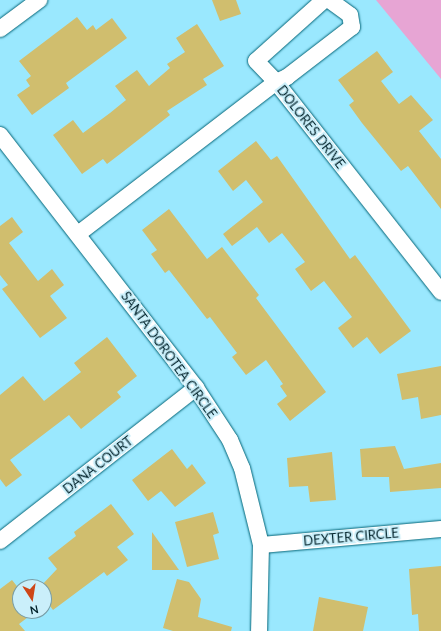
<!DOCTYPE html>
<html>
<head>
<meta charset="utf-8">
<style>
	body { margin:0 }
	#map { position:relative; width:441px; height:631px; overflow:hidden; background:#9ae8fe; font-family:Lato,sans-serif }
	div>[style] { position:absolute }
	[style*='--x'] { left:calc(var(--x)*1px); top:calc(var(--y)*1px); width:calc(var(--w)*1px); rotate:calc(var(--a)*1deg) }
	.green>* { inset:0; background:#e7a5d4 }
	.building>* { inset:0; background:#d0be6e }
	.roads { filter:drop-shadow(0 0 1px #046578) drop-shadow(0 0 1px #046578) }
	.minor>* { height:16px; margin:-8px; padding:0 8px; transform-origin:8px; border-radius:8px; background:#fff }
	span { translate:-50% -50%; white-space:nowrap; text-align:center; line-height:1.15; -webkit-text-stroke:4px #caeffa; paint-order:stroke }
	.street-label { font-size:13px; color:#002129 }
	.north { position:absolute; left:12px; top:579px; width:40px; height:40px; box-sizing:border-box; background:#caeffa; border:1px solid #799da6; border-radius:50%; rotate:168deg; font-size:11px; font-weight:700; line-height:16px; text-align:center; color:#002129 }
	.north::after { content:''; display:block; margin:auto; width:14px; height:18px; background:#ce4617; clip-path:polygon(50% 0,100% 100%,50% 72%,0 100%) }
</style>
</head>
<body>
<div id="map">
	<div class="green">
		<div style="clip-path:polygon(376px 0,441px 0,441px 79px)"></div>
	</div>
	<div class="building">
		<div style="clip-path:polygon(212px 0,236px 0,241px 14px,220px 21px)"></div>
		<div style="clip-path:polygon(77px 17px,87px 30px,93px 25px,96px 30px,112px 18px,127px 38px,66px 83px,69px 88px,32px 115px,17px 95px,30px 86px,26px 80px,31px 76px,19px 61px)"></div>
		<div style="clip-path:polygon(197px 24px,224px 66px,203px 79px,207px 85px,167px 111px,170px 115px,124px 151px,107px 164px,103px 159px,82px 174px,53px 135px,73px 120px,83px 133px,110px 113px,126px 100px,115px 86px,137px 70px,149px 86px,170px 68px,167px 64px,185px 52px,176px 38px)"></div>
		<div style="clip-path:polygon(377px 51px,393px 72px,381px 81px,399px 104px,411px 95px,433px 120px,419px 131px,441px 159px,441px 209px,408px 166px,401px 171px,362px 123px,349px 105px,354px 101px,338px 80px)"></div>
		<div style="clip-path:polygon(256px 141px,271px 160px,277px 156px,350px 259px,355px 255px,411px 331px,380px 354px,367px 337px,353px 348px,338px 328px,352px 317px,324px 281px,311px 291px,295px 269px,305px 262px,282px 233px,269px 243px,257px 227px,232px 246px,223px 234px,263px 202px,246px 180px,233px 191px,218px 171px)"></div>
		<div style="clip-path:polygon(169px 209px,207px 259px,222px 247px,259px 295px,256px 298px,326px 392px,290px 421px,277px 404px,287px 396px,280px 386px,283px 384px,266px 360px,246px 375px,232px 357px,237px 353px,210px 317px,207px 319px,169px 270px,165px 273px,151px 254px,157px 250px,142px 230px)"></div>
		<div style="clip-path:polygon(12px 217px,23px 232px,9px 243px,38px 281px,52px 269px,64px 285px,50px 296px,67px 318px,40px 338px,2px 289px,8px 285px,0 275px,0 226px)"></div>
		<div style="clip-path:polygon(107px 337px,137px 376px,117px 392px,121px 397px,81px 429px,69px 415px,10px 460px,22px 475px,6px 487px,0 479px,0 395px,23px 376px,44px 401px,81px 372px,74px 363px)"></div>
		<div style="clip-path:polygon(441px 366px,441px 415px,421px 419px,418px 397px,402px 400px,397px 374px)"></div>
		<div style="clip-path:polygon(395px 446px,404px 469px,441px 463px,441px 488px,390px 492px,389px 477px,362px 477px,360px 449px)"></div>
		<div style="clip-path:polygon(172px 449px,187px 469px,192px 464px,206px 483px,175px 507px,161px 491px,148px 501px,132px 480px)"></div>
		<div style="clip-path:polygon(332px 452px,336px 500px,310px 502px,308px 486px,289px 487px,287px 458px)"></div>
		<div style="clip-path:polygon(111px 504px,134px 534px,117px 547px,128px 560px,107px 576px,104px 572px,53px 610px,47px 602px,44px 605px,44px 587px,40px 587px,57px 569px,48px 558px,76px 536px,74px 532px)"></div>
		<div style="clip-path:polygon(213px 512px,219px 533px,213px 535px,219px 559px,187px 567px,175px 522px)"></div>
		<div style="clip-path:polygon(152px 532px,179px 570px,152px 570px)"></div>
		<div style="clip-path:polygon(441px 566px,441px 631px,419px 631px,418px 614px,412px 615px,409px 569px)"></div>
		<div style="clip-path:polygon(177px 579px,189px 582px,201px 599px,198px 617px,232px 627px,231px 631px,173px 631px,163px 628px)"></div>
		<div style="clip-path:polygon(12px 580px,20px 590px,20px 611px,36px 611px,19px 624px,25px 631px,0 631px,0 589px)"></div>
		<div style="clip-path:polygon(319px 597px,368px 607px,363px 631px,313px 631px)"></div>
	</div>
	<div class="roads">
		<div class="minor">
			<div style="--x:324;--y:0;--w:91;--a:138.1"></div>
			<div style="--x:256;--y:61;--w:29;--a:46"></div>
			<div style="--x:276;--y:82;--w:12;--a:-24"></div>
			<div style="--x:287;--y:77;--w:82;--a:-37.6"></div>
			<div style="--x:352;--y:27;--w:12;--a:-99"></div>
			<div style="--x:350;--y:15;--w:26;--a:-144"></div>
			<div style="--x:0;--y:29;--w:49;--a:-36.6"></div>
			<div style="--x:0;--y:135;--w:320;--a:52.2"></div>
			<div style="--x:196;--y:388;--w:62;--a:56.8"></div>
			<div style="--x:230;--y:440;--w:30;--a:67"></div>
			<div style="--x:242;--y:468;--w:79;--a:76.1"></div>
			<div style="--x:261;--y:545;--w:86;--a:91.3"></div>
			<div style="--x:78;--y:234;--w:250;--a:-37.5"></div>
			<div style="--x:276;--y:82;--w:267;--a:51.8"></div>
			<div style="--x:0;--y:541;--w:249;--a:-38"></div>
			<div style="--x:261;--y:545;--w:181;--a:-5.1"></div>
		</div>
	</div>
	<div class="street-label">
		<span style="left:311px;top:127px;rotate:52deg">DOLORES DRIVE</span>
		<span style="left:169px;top:355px;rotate:54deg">SANTA DOROTEA CIRCLE</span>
		<span style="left:98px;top:465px;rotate:-38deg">DANA COURT</span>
		<span style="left:351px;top:537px;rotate:-5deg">DEXTER CIRCLE</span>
	</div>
	<div class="north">N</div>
</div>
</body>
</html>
